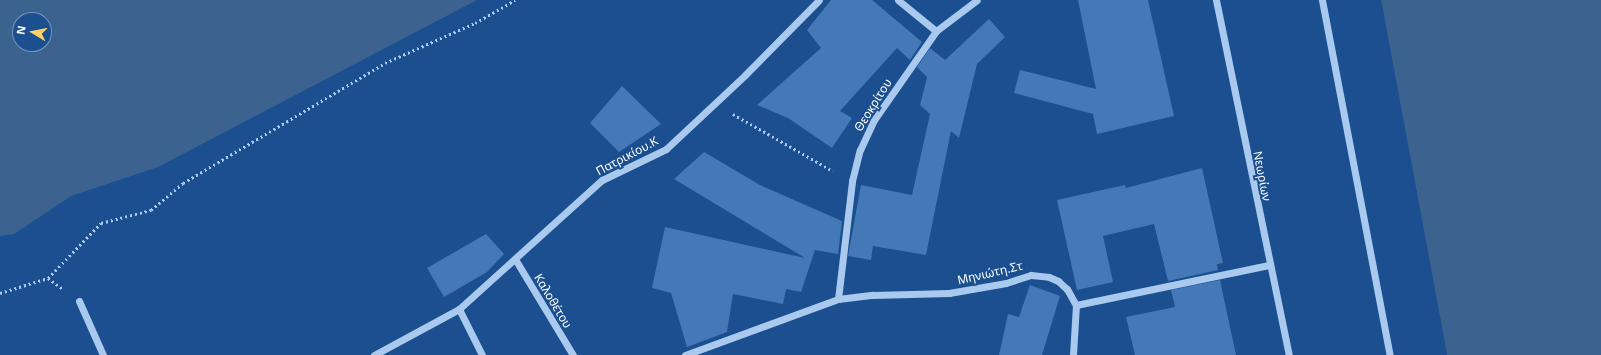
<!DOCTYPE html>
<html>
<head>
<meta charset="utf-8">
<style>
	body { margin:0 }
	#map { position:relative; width:1601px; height:355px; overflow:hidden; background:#1b4f8f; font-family:"Noto Sans",sans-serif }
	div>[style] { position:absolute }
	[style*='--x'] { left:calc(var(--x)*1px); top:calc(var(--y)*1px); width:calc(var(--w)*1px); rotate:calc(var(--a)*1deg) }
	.water>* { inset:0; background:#3c6290 }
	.pier>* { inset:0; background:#1b4f8f }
	.building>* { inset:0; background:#4478b7 }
	.path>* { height:2.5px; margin-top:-1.25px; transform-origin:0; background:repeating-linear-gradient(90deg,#a9c9ee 0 2px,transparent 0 5px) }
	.minor>* { height:7px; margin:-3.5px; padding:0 3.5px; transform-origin:3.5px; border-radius:3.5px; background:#a9c9ee }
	span { translate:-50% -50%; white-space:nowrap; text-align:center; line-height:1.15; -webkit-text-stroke:4px #1b4f8f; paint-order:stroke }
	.street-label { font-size:12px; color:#fff }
	.north { position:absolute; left:12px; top:12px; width:40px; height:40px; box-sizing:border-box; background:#1b4f8f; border:1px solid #7695bc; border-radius:50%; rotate:280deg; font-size:11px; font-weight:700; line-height:16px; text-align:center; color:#fff }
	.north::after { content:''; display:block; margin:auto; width:14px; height:18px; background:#ffd166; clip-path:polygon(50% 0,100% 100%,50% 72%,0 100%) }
</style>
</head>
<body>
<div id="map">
	<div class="water">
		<div style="clip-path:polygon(evenodd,0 0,477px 0,158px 167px,71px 196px,14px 234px,0 236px,0 0,20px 20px,44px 20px,44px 44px,20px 44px,20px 20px)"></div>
		<div style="clip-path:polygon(1381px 0,1601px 0,1601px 355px,1447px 355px)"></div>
	</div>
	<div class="pier">
		<div style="clip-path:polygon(1379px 0,1381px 0,1447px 355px,1417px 213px)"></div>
	</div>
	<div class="building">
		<div style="clip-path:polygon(831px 0,872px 0,922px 42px,910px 60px,897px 48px,840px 111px,852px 118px,832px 148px,788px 118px,757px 105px,821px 48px,807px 30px)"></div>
		<div style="clip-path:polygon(1078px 0,1148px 0,1174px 116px,1097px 134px,1093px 114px,1014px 93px,1020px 70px,1096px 89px)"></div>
		<div style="clip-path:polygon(989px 19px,1005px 37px,977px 64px,959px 138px,951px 131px,926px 255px,873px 246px,871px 260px,848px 256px,861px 185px,912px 195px,930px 114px,920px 105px,927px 77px,917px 67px,930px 48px,945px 60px)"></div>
		<div style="clip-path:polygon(622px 86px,661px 124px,619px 152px,590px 123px)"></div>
		<div style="clip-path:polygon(704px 152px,760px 185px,842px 221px,838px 254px,815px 250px,801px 292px,786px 289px,783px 304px,733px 294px,727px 332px,687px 347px,671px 293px,652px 288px,665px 227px,805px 258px,674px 179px)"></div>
		<div style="clip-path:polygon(1202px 168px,1223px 263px,1217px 264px,1218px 270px,1168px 281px,1154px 224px,1103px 236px,1113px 282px,1077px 290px,1057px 200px,1125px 185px,1126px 188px)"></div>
		<div style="clip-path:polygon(486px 234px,504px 254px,487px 272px,444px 297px,427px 268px)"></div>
		<div style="clip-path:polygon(1220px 280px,1236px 355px,1135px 355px,1126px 317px,1175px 307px,1171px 290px)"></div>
		<div style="clip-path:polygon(1030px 285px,1060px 296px,1042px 355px,999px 355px,1008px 314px,1019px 317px)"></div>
	</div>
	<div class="path">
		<div style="--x:733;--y:114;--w:115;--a:29.7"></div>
		<div style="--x:48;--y:278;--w:76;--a:-46.1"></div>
		<div style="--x:101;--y:223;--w:52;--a:-14.6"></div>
		<div style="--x:151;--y:210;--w:42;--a:-40.2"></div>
		<div style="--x:183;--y:183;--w:235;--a:-30.7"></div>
		<div style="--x:385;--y:63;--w:98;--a:-24"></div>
		<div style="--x:475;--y:23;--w:46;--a:-29.9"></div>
		<div style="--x:0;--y:293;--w:50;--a:-17.4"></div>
		<div style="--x:48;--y:278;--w:19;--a:36"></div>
	</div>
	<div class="minor">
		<div style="--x:898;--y:0;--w:49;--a:39.2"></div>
		<div style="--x:1216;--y:0;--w:362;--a:78.4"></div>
		<div style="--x:1322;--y:0;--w:361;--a:79.2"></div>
		<div style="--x:515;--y:259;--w:112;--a:58.9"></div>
		<div style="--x:838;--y:299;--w:119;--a:-83.2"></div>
		<div style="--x:852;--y:181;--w:32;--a:-76"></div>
		<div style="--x:860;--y:150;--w:33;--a:-65"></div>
		<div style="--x:874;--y:120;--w:108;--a:-55.1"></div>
		<div style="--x:936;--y:31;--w:51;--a:-37.1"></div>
		<div style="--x:79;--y:301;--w:59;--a:66"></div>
		<div style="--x:1076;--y:305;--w:197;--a:-11.7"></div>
		<div style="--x:459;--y:309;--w:51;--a:63.4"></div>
		<div style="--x:374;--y:355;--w:97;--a:-28.4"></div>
		<div style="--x:459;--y:309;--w:193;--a:-42.1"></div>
		<div style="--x:602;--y:180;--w:71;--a:-25.8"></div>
		<div style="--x:666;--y:149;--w:108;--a:-43.1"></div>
		<div style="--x:745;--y:75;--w:105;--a:-45.4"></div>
		<div style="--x:685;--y:355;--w:163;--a:-20.1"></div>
		<div style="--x:838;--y:299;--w:35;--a:-7"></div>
		<div style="--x:873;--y:295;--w:76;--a:-1.5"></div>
		<div style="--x:949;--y:293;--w:58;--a:-10"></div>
		<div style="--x:1006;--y:283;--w:26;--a:-18"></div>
		<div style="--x:1031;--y:275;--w:18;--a:6"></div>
		<div style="--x:1049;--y:277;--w:10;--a:24"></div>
		<div style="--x:1058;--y:281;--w:12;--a:42"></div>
		<div style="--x:1067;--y:289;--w:18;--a:61"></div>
		<div style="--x:1073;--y:355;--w:50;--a:-86.6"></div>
	</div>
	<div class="street-label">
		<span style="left:873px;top:105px;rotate:-58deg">Θεοκρίτου</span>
		<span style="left:627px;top:156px;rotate:-28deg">Πατρικίου.Κ</span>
		<span style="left:1262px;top:176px;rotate:79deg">Νεωρίων</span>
		<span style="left:990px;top:273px;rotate:-13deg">Μηνιώτη.Στ</span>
		<span style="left:553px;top:301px;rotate:59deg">Καλοθέτου</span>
	</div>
	<div class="north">N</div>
</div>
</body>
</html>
